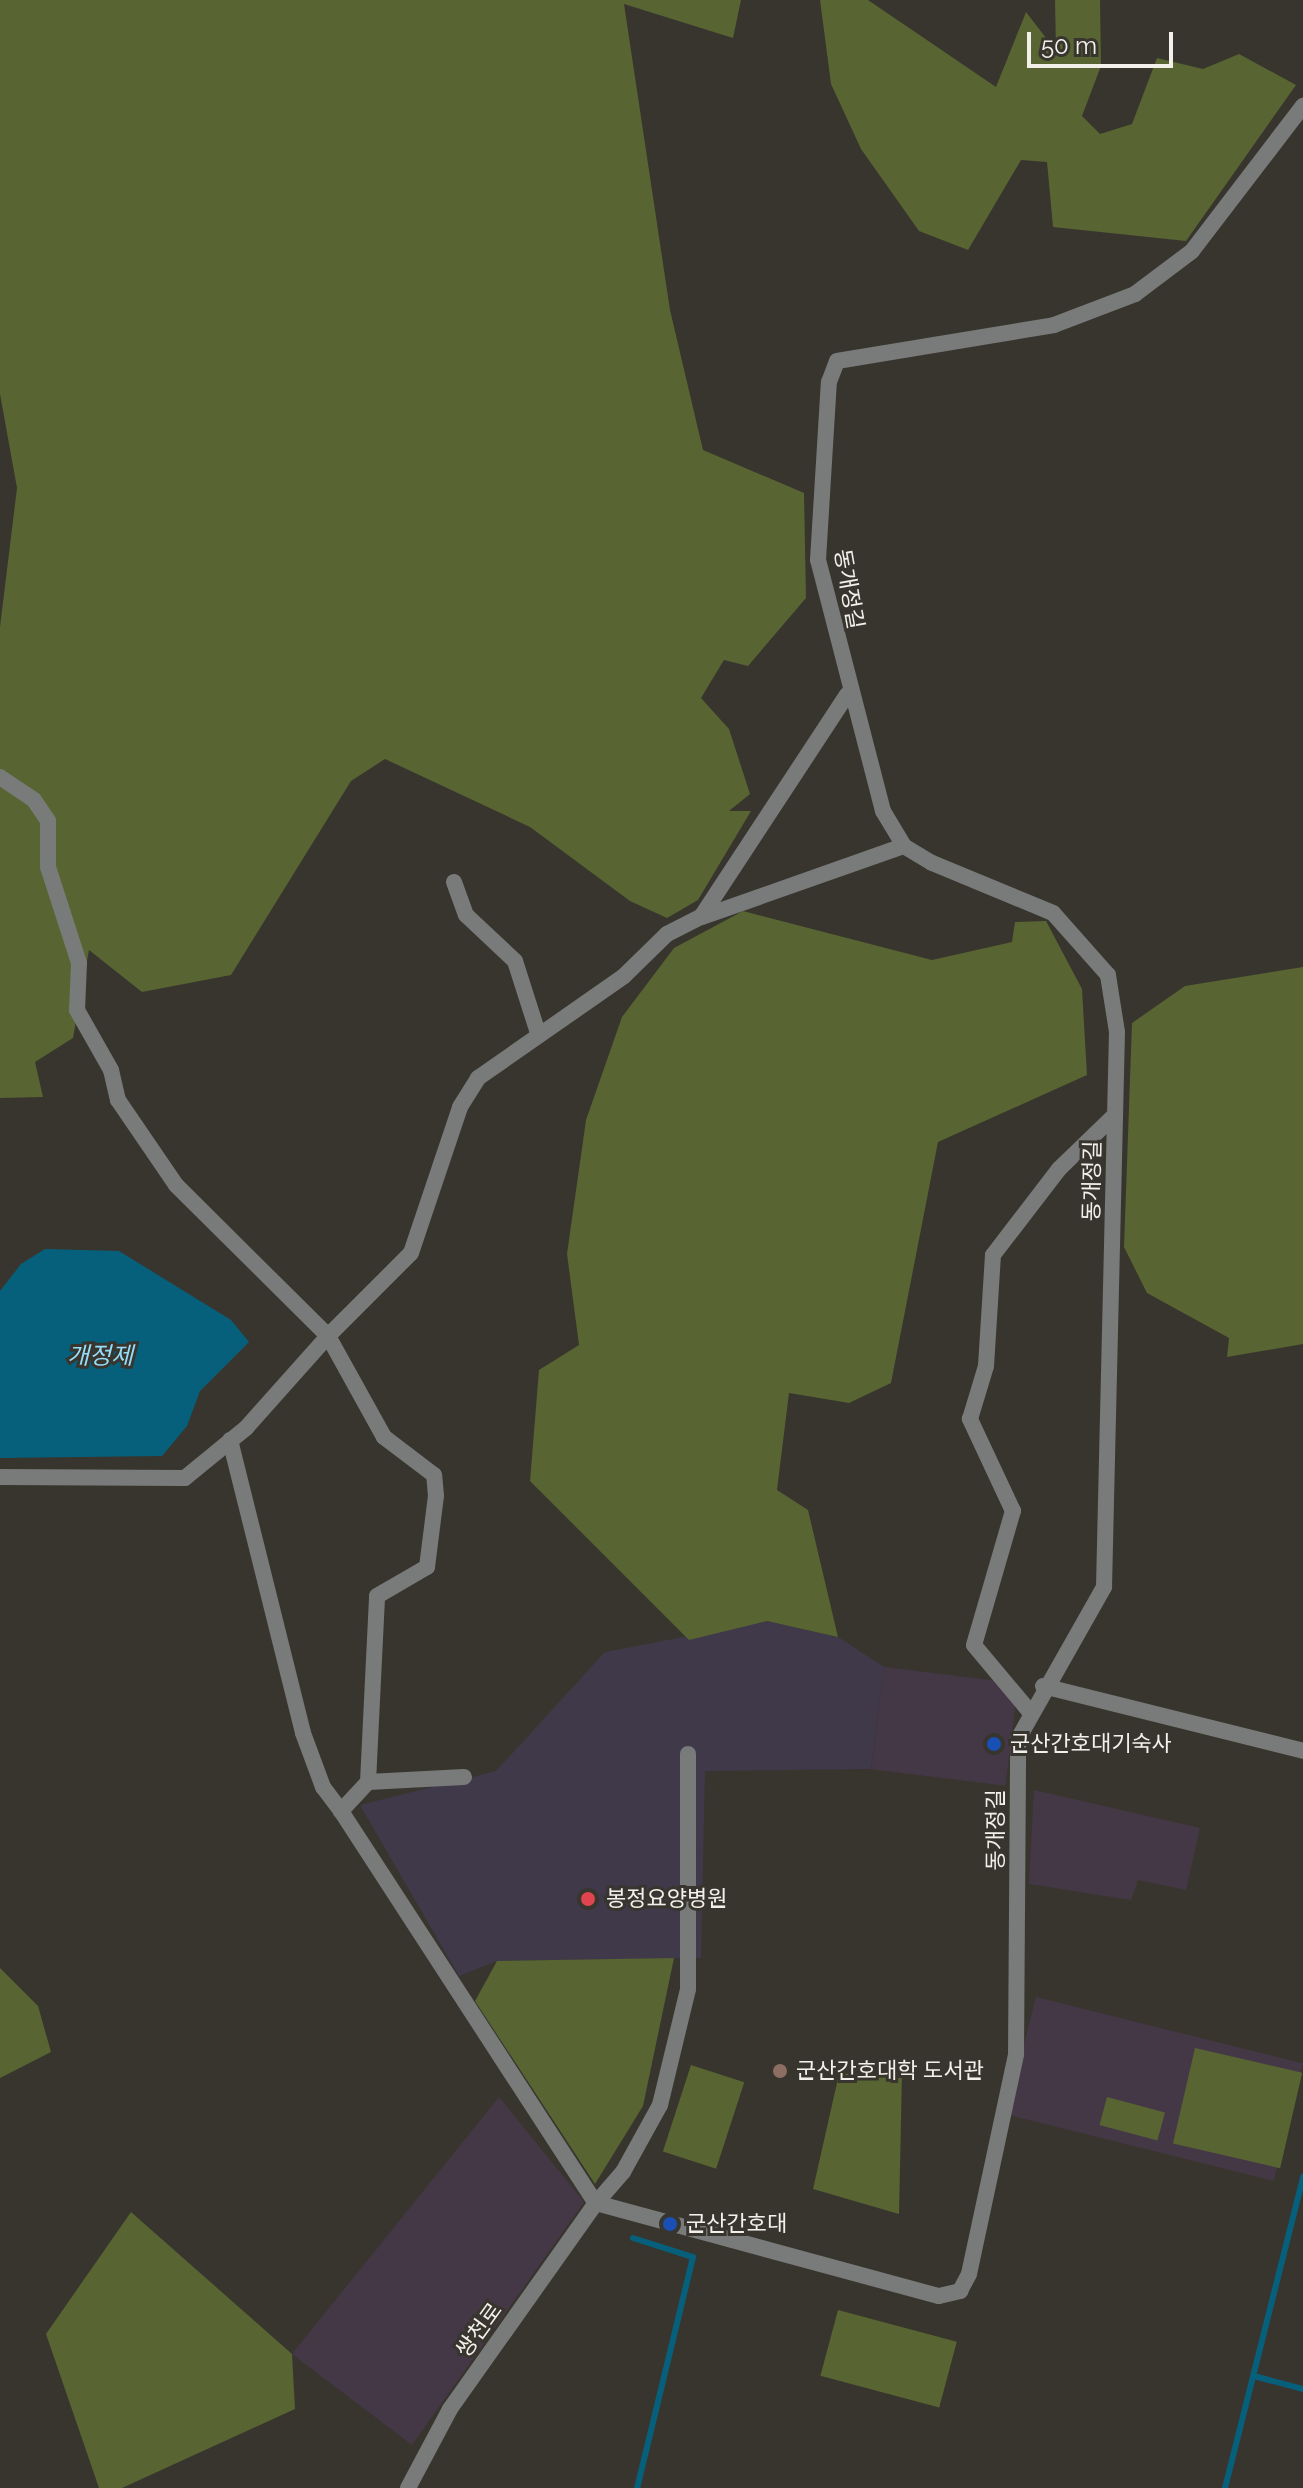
<!DOCTYPE html>
<html>
<head>
<meta charset="utf-8">
<style>
	body { margin:0 }
	#map { position:relative; width:1303px; height:2488px; overflow:hidden; background:#38352e; font-family:Raleway,"Noto Sans KR",sans-serif }
	div>[style] { position:absolute }
	[style*='--x'] { left:calc(var(--x)*1px); top:calc(var(--y)*1px); width:calc(var(--w)*1px); rotate:calc(var(--a)*1deg) }
	.commercial>* { inset:0; background:#453846; transform-origin:0 0 }
	.medical>* { inset:0; background:#3f394a }
	.green>* { inset:0; background:#586432; transform-origin:0 0 }
	.water>* { inset:0; background:#07607b }
	.stream>* { height:6px; margin:-3px; padding:0 3px; transform-origin:3px; border-radius:3px; background:#07607b }
	.street>* { height:16px; margin:-8px; padding:0 8px; transform-origin:8px; border-radius:8px; background:#787b79 }
	.dots>* { width:22px; height:22px; translate:-50% -50%; box-sizing:border-box; border:4px solid #38352e; border-radius:50% }
	span { translate:-50% -50%; white-space:nowrap; text-align:center; line-height:1.15; -webkit-text-stroke:6px #38352e; paint-order:stroke }
	.street-label { font-size:22px; color:#f3f0ec }
	.poi-label { font-size:22px; color:#f3f0ec }
	.left { translate:0 -50%; text-align:left }
	.water-label { font-size:24px; color:#96ddfa; font-style:italic }
	.scale { position:absolute; left:1027px; top:32px; width:146px; height:36px; box-sizing:border-box; border:4px solid #f3f0ec; border-top:0; padding-left:10px; font-size:24px; line-height:28px; white-space:nowrap; color:#f3f0ec; -webkit-text-stroke:6px #38352e; paint-order:stroke }
</style>
</head>
<body>
<div id="map">
	<div class="commercial">
		<div style="left:884px;top:1667px;width:135px;height:103px;rotate:7deg"></div>
		<div style="clip-path:polygon(1034px 1790px,1200px 1828px,1186px 1890px,1138px 1880px,1131px 1900px,1029px 1884px)"></div>
		<div style="left:1036px;top:1997px;width:275px;height:121px;rotate:14deg"></div>
		<div style="clip-path:polygon(499px 2097px,584px 2202px,412px 2445px,292px 2354px)"></div>
	</div>
	<div class="medical">
		<div style="clip-path:polygon(767px 1621px,838px 1637px,884px 1667px,871px 1769px,705px 1771px,701px 1958px,497px 1961px,459px 1976px,360px 1805px,496px 1771px,605px 1652px)"></div>
	</div>
	<div class="green">
		<div style="clip-path:polygon(0 0,741px 0,733px 38px,624px 4px,670px 310px,703px 450px,804px 493px,806px 598px,748px 666px,724px 660px,701px 698px,729px 729px,750px 794px,729px 811px,751px 811px,698px 900px,667px 918px,630px 901px,530px 827px,385px 759px,351px 781px,231px 975px,142px 992px,89px 950px,73px 1038px,35px 1062px,43px 1097px,0 1098px,0 627px,17px 488px,0 394px)"></div>
		<div style="clip-path:polygon(820px 0,868px 0,996px 87px,1026px 12px,1056px 51px,1055px 0,1100px 0,1101px 66px,1082px 116px,1100px 134px,1132px 124px,1157px 58px,1203px 69px,1239px 54px,1296px 85px,1186px 241px,1053px 227px,1047px 162px,1021px 160px,968px 250px,919px 231px,861px 149px,831px 84px)"></div>
		<div style="clip-path:polygon(743px 911px,932px 960px,1012px 942px,1015px 922px,1046px 921px,1082px 989px,1087px 1075px,938px 1142px,891px 1383px,849px 1403px,789px 1393px,777px 1490px,808px 1510px,838px 1637px,767px 1621px,689px 1640px,530px 1481px,539px 1370px,579px 1345px,567px 1254px,586px 1120px,622px 1017px,674px 948px)"></div>
		<div style="clip-path:polygon(1303px 967px,1303px 1344px,1227px 1357px,1229px 1338px,1147px 1293px,1124px 1247px,1132px 1023px,1185px 986px)"></div>
		<div style="clip-path:polygon(674px 1958px,643px 2106px,595px 2184px,475px 2001px,497px 1961px)"></div>
		<div style="clip-path:polygon(0 1968px,38px 2006px,51px 2052px,0 2078px)"></div>
		<div style="left:1195px;top:2048px;width:110px;height:98px;rotate:13deg"></div>
		<div style="left:691px;top:2065px;width:56px;height:91px;rotate:18deg"></div>
		<div style="clip-path:polygon(902px 2073px,899px 2214px,813px 2189px,839px 2074px)"></div>
		<div style="left:1107px;top:2097px;width:60px;height:29px;rotate:15deg"></div>
		<div style="clip-path:polygon(131px 2212px,292px 2354px,295px 2409px,122px 2488px,99px 2488px,46px 2334px)"></div>
		<div style="left:838px;top:2310px;width:123px;height:68px;rotate:15deg"></div>
	</div>
	<div class="water">
		<div style="clip-path:polygon(45px 1249px,119px 1251px,231px 1320px,249px 1342px,200px 1391px,187px 1426px,162px 1456px,0 1458px,0 1291px,21px 1264px)"></div>
	</div>
	<div class="stream">
		<div style="--x:633;--y:2238;--w:63;--a:17.6"></div>
		<div style="--x:693;--y:2257;--w:238;--a:103.6"></div>
		<div style="--x:1254;--y:2376;--w:51;--a:14.9"></div>
		<div style="--x:1225;--y:2488;--w:321;--a:-75.9"></div>
	</div>
	<div class="street">
		<div style="--x:0;--y:777;--w:41;--a:34.1"></div>
		<div style="--x:34;--y:800;--w:25;--a:56"></div>
		<div style="--x:48;--y:821;--w:46;--a:90"></div>
		<div style="--x:48;--y:867;--w:101;--a:72.1"></div>
		<div style="--x:79;--y:963;--w:47;--a:92.4"></div>
		<div style="--x:77;--y:1010;--w:69;--a:60.5"></div>
		<div style="--x:111;--y:1070;--w:31;--a:77"></div>
		<div style="--x:118;--y:1100;--w:103;--a:55.7"></div>
		<div style="--x:176;--y:1185;--w:214;--a:44.8"></div>
		<div style="--x:328;--y:1336;--w:123;--a:131.7"></div>
		<div style="--x:246;--y:1428;--w:79;--a:140.7"></div>
		<div style="--x:185;--y:1478;--w:185;--a:-179.7"></div>
		<div style="--x:454;--y:882;--w:35;--a:70"></div>
		<div style="--x:466;--y:915;--w:67;--a:43.2"></div>
		<div style="--x:515;--y:961;--w:76;--a:72.3"></div>
		<div style="--x:702;--y:917;--w:214;--a:-19.4"></div>
		<div style="--x:230;--y:1440;--w:302;--a:76"></div>
		<div style="--x:303;--y:1733;--w:58;--a:69.7"></div>
		<div style="--x:323;--y:1787;--w:30;--a:53"></div>
		<div style="--x:1043;--y:1686;--w:268;--a:14"></div>
		<div style="--x:1030;--y:1712;--w:87;--a:-129.9"></div>
		<div style="--x:974;--y:1645;--w:140;--a:-73.8"></div>
		<div style="--x:1013;--y:1511;--w:102;--a:-115.1"></div>
		<div style="--x:970;--y:1419;--w:55;--a:-73.2"></div>
		<div style="--x:986;--y:1366;--w:111;--a:-86.4"></div>
		<div style="--x:993;--y:1255;--w:108;--a:-52.5"></div>
		<div style="--x:1059;--y:1169;--w:78;--a:-44"></div>
		<div style="--x:464;--y:1777;--w:96;--a:177"></div>
		<div style="--x:368;--y:1782;--w:40;--a:133"></div>
		<div style="--x:341;--y:1811;--w:468;--a:57"></div>
		<div style="--x:596;--y:2203;--w:41;--a:-48.9"></div>
		<div style="--x:623;--y:2172;--w:77;--a:-61.1"></div>
		<div style="--x:660;--y:2105;--w:119;--a:-76.4"></div>
		<div style="--x:688;--y:1989;--w:235;--a:-90"></div>
		<div style="--x:368;--y:1782;--w:186;--a:-87.2"></div>
		<div style="--x:377;--y:1596;--w:58;--a:-30.1"></div>
		<div style="--x:427;--y:1567;--w:72;--a:-82.8"></div>
		<div style="--x:436;--y:1496;--w:21;--a:-95"></div>
		<div style="--x:434;--y:1475;--w:63;--a:-142.8"></div>
		<div style="--x:384;--y:1437;--w:115;--a:-119"></div>
		<div style="--x:328;--y:1336;--w:117;--a:-45"></div>
		<div style="--x:411;--y:1253;--w:154;--a:-71.4"></div>
		<div style="--x:460;--y:1107;--w:34;--a:-58"></div>
		<div style="--x:478;--y:1078;--w:178;--a:-34.9"></div>
		<div style="--x:624;--y:976;--w:60;--a:-44.3"></div>
		<div style="--x:667;--y:934;--w:38;--a:-27"></div>
		<div style="--x:701;--y:917;--w:266;--a:-56.7"></div>
		<div style="--x:408;--y:2488;--w:89;--a:-62"></div>
		<div style="--x:450;--y:2409;--w:252;--a:-54.7"></div>
		<div style="--x:596;--y:2203;--w:355;--a:15.2"></div>
		<div style="--x:939;--y:2296;--w:22;--a:-13"></div>
		<div style="--x:960;--y:2291;--w:19;--a:-62"></div>
		<div style="--x:969;--y:2274;--w:225;--a:-77.9"></div>
		<div style="--x:1016;--y:2054;--w:315;--a:-89.6"></div>
		<div style="--x:1018;--y:1739;--w:175;--a:-60.5"></div>
		<div style="--x:1104;--y:1587;--w:555;--a:-88.66"></div>
		<div style="--x:1117;--y:1032;--w:58;--a:-99"></div>
		<div style="--x:1108;--y:975;--w:83;--a:-131.6"></div>
		<div style="--x:1053;--y:913;--w:131;--a:-157.5"></div>
		<div style="--x:932;--y:863;--w:33;--a:-149"></div>
		<div style="--x:904;--y:846;--w:41;--a:-121"></div>
		<div style="--x:883;--y:811;--w:259;--a:-104.5"></div>
		<div style="--x:818;--y:560;--w:178;--a:-86.5"></div>
		<div style="--x:829;--y:382;--w:22;--a:-69"></div>
		<div style="--x:837;--y:361;--w:220;--a:-9.4"></div>
		<div style="--x:1054;--y:325;--w:87;--a:-20.9"></div>
		<div style="--x:1135;--y:294;--w:71;--a:-37"></div>
		<div style="--x:1192;--y:251;--w:183;--a:-52.6"></div>
	</div>
	<div class="dots">
		<div style="left:994px;top:1744px;background:#1a4fb4"></div>
		<div style="left:588px;top:1899px;background:#e0444e"></div>
		<div style="left:780px;top:2071px;background:#8d6e63"></div>
		<div style="left:670px;top:2224px;background:#1a4fb4"></div>
	</div>
	<div class="street-label">
		<span style="left:849px;top:589px;rotate:80deg">동개정길</span>
		<span style="left:1092px;top:1181px;rotate:-89deg">동개정길</span>
		<span style="left:996px;top:1830px;rotate:-90deg">동개정길</span>
		<span style="left:479px;top:2330px;rotate:-54deg">쌍천로</span>
	</div>
	<div class="poi-label">
		<span class="left" style="left:1010px;top:1744px">군산간호대기숙사</span>
		<span class="left" style="left:606px;top:1899px">봉정요양병원</span>
		<span class="left" style="left:796px;top:2071px">군산간호대학 도서관</span>
		<span class="left" style="left:686px;top:2224px">군산간호대</span>
	</div>
	<div class="water-label">
		<span style="left:100px;top:1356px">개정제</span>
	</div>
	<div class="scale">50 m</div>
</div>
</body>
</html>
